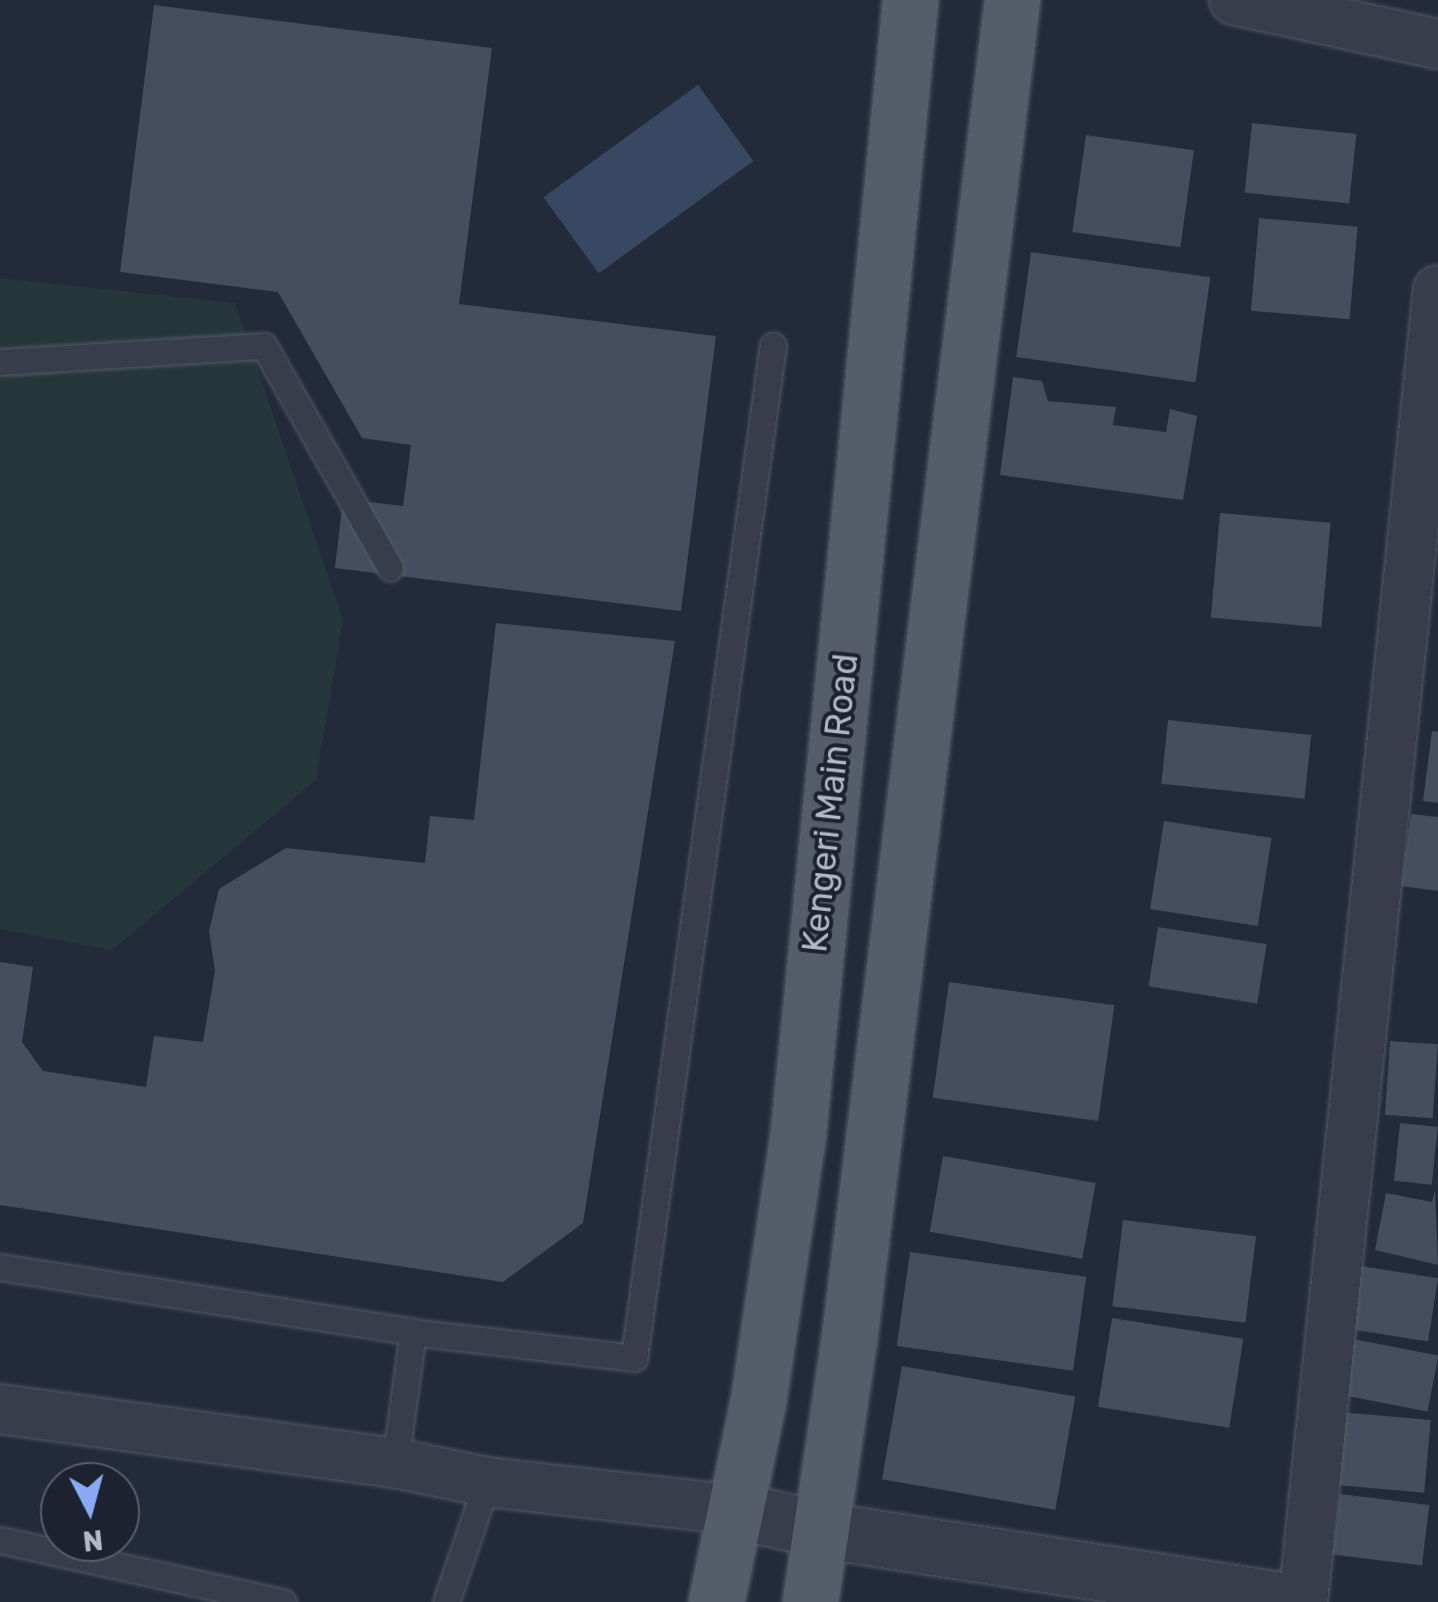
<!DOCTYPE html>
<html>
<head>
<meta charset="utf-8">
<style>
	body { margin:0 }
	#map { position:relative; width:1438px; height:1602px; overflow:hidden; background:#232b3a; font-family:Rubik,sans-serif }
	div>[style] { position:absolute }
	[style*='--x'] { left:calc(var(--x)*1px); top:calc(var(--y)*1px); width:calc(var(--w)*1px); rotate:calc(var(--a)*1deg) }
	.green>* { inset:0; background:#25373b }
	.water>* { inset:0; background:#394862; transform-origin:0 0 }
	.building>* { inset:0; background:#444e5e; transform-origin:0 0 }
	.roads { filter:drop-shadow(0 0 2px #525865) drop-shadow(0 0 2px #525865) }
	.service>* { height:25px; margin:-12.5px; padding:0 12.5px; transform-origin:12.5px; border-radius:12.5px; background:#373d4a }
	.minor>* { height:48px; margin:-24px; padding:0 24px; transform-origin:24px; border-radius:24px; background:#373d4a }
	.tertiary>* { height:55px; margin:-27.5px; padding:0 27.5px; transform-origin:27.5px; border-radius:27.5px; background:#373d4a }
	.primary>* { height:55px; margin:-27.5px; padding:0 27.5px; transform-origin:27.5px; border-radius:27.5px; background:#555c6a }
	span { translate:-50% -50%; white-space:nowrap; text-align:center; line-height:1.15; -webkit-text-stroke:8px #1c222f; paint-order:stroke }
	.street-label { font-size:35px; color:#b2b8c6 }
	.north { position:absolute; left:40px; top:1462px; width:100px; height:100px; box-sizing:border-box; background:#1c222f; border:2px solid #585e6b; border-radius:50%; rotate:174deg; font-size:28px; font-weight:700; line-height:40px; text-align:center; color:#b2b8c6 }
	.north::after { content:''; display:block; margin:auto; width:35px; height:45px; background:#8aaaf3; clip-path:polygon(50% 0,100% 100%,50% 72%,0 100%) }
</style>
</head>
<body>
<div id="map">
	<div class="green">
		<div style="clip-path:polygon(0 278px,235px 303px,343px 620px,316px 780px,112px 950px,0 929px)"></div>
	</div>
	<div class="water">
		<div style="left:698px;top:85px;width:94px;height:191px;rotate:54deg"></div>
	</div>
	<div class="building">
		<div style="clip-path:polygon(154px 5px,492px 48px,459px 304px,716px 336px,681px 611px,335px 568px,343px 499px,403px 506px,411px 445px,362px 438px,278px 292px,120px 272px)"></div>
		<div style="left:1252px;top:123px;width:105px;height:70px;rotate:6deg"></div>
		<div style="left:1086px;top:135px;width:109px;height:98px;rotate:8deg"></div>
		<div style="left:1259px;top:218px;width:99px;height:93px;rotate:5deg"></div>
		<div style="left:1031px;top:252px;width:181px;height:106px;rotate:8deg"></div>
		<div style="clip-path:polygon(1013px 377px,1042px 381px,1048px 401px,1116px 407px,1113px 425px,1166px 432px,1170px 409px,1197px 416px,1183px 500px,1000px 475px)"></div>
		<div style="left:1220px;top:513px;width:111px;height:105px;rotate:5deg"></div>
		<div style="clip-path:polygon(496px 623px,675px 641px,583px 1223px,503px 1282px,0 1205px,0 962px,33px 967px,22px 1042px,43px 1071px,146px 1087px,154px 1036px,203px 1042px,215px 971px,209px 931px,219px 889px,286px 848px,425px 863px,430px 816px,474px 820px)"></div>
		<div style="left:1168px;top:720px;width:144px;height:64px;rotate:6deg"></div>
		<div style="clip-path:polygon(1432px 731px,1438px 732px,1438px 803px,1423px 801px)"></div>
		<div style="clip-path:polygon(1411px 814px,1438px 817px,1438px 891px,1401px 886px)"></div>
		<div style="left:1164px;top:821px;width:109px;height:89px;rotate:9deg"></div>
		<div style="left:1158px;top:927px;width:110px;height:60px;rotate:9deg"></div>
		<div style="left:949px;top:982px;width:167px;height:117px;rotate:8deg"></div>
		<div style="left:1390px;top:1041px;width:48px;height:74px;rotate:4deg"></div>
		<div style="left:1400px;top:1123px;width:38px;height:58px;rotate:6deg"></div>
		<div style="left:943px;top:1156px;width:155px;height:77px;rotate:10deg"></div>
		<div style="clip-path:polygon(1435px 1190px,1438px 1265px,1375px 1250px,1386px 1193px,1432px 1202px)"></div>
		<div style="left:1123px;top:1220px;width:134px;height:87px;rotate:7deg"></div>
		<div style="left:910px;top:1252px;width:178px;height:95px;rotate:8deg"></div>
		<div style="left:1361px;top:1266px;width:78px;height:64px;rotate:9deg"></div>
		<div style="left:1112px;top:1318px;width:133px;height:90px;rotate:9deg"></div>
		<div style="left:1353px;top:1339px;width:87px;height:57px;rotate:11deg"></div>
		<div style="left:902px;top:1366px;width:176px;height:115px;rotate:10deg"></div>
		<div style="left:1340px;top:1412px;width:91px;height:73px;rotate:5deg"></div>
		<div style="left:1340px;top:1494px;width:90px;height:61px;rotate:7deg"></div>
	</div>
	<div class="roads">
		<div class="service">
			<div style="--x:0;--y:362;--w:264;--a:-3.5"></div>
			<div style="--x:264;--y:346;--w:255;--a:60.4"></div>
			<div style="--x:0;--y:1267;--w:418;--a:8.9"></div>
			<div style="--x:395;--y:1463;--w:132;--a:-82.2"></div>
			<div style="--x:413;--y:1332;--w:223;--a:6.7"></div>
			<div style="--x:634;--y:1358;--w:1022;--a:-82.19"></div>
			<div style="--x:0;--y:1540;--w:290;--a:12.4"></div>
			<div style="--x:446;--y:1602;--w:127;--a:-71.1"></div>
		</div>
		<div class="minor">
			<div style="--x:1234;--y:0;--w:209;--a:12.2"></div>
			<div style="--x:0;--y:1409;--w:399;--a:7.8"></div>
			<div style="--x:395;--y:1463;--w:94;--a:11.7"></div>
			<div style="--x:487;--y:1482;--w:250;--a:6.4"></div>
			<div style="--x:1303;--y:1602;--w:1319;--a:-84.13"></div>
		</div>
		<div class="tertiary">
			<div style="--x:735;--y:1510;--w:90;--a:12.8"></div>
			<div style="--x:823;--y:1530;--w:476;--a:8.7"></div>
		</div>
		<div class="primary">
			<div style="--x:716;--y:1602;--w:205;--a:-78.2"></div>
			<div style="--x:758;--y:1401;--w:271;--a:-81.5"></div>
			<div style="--x:798;--y:1133;--w:1139;--a:-84.35"></div>
			<div style="--x:810;--y:1602;--w:266;--a:-81.6"></div>
			<div style="--x:849;--y:1339;--w:1349;--a:-83.06"></div>
		</div>
	</div>
	<div class="street-label">
		<span style="left:830px;top:803px;rotate:-84deg">Kengeri Main Road</span>
	</div>
	<div class="north">N</div>
</div>
</body>
</html>
